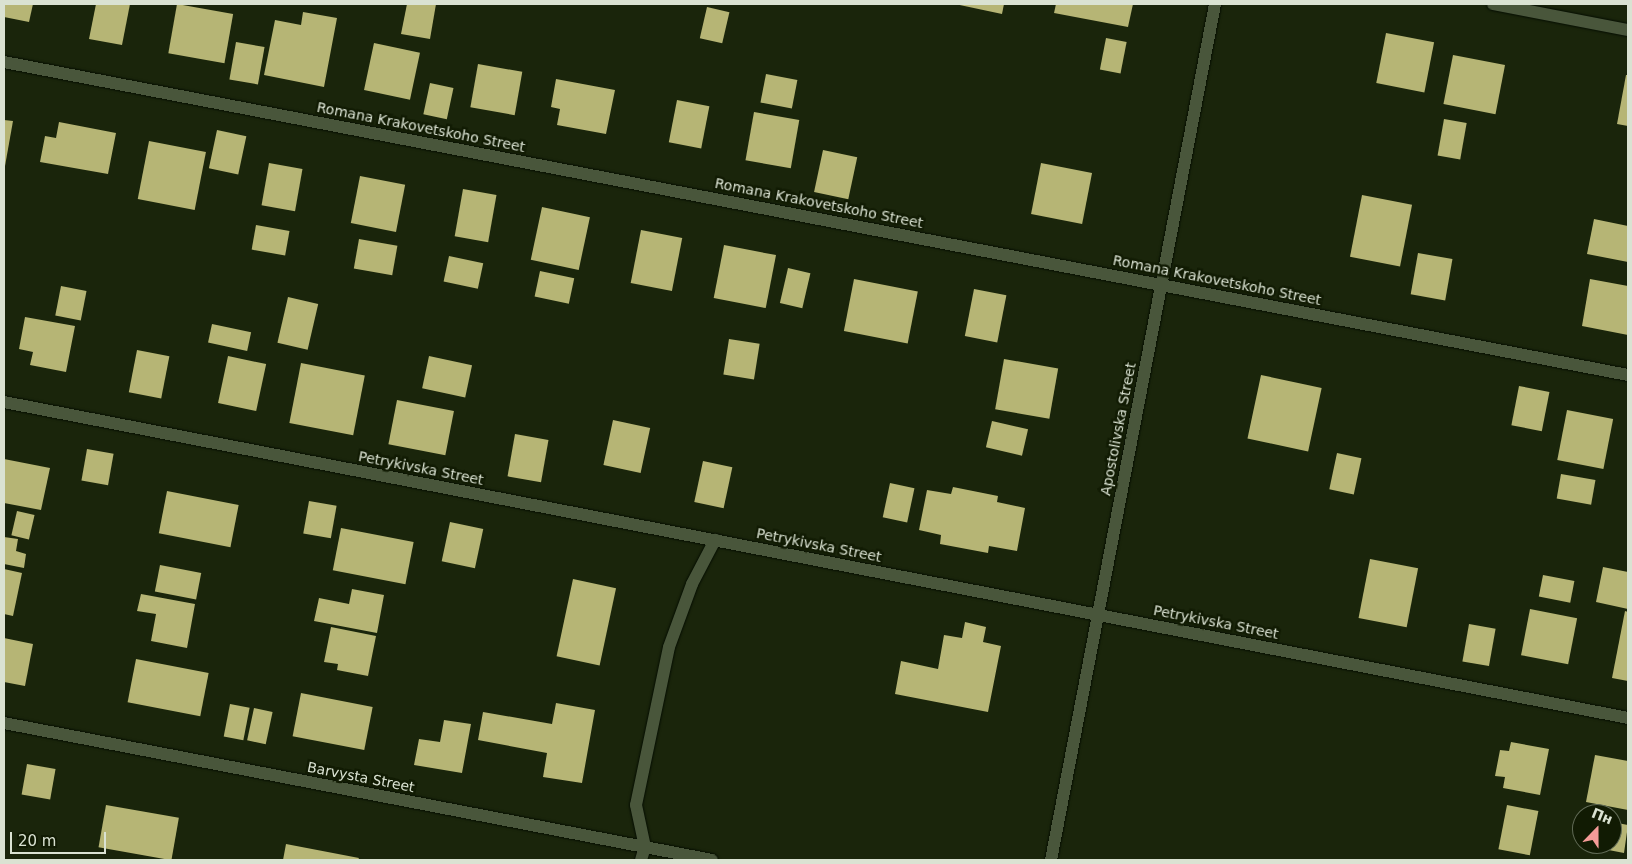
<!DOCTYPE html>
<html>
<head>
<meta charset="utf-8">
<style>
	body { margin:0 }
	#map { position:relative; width:1632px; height:864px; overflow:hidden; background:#1a250b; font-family:"DejaVu Sans",sans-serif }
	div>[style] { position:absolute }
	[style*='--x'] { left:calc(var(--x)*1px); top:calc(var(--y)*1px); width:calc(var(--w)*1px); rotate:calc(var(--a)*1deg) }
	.building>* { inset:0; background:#b6b575; transform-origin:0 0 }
	.roads { filter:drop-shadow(0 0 1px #050d00) drop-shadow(0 0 1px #050d00) }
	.service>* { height:12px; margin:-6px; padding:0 6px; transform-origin:6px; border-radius:6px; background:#49563b }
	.minor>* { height:12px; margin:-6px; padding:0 6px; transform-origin:6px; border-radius:6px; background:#49563b }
	.tertiary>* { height:12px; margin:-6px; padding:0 6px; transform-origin:6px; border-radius:6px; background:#49563b }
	span { translate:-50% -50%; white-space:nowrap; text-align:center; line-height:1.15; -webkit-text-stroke:5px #111b03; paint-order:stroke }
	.street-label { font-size:14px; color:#dae2d2 }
	.frame { position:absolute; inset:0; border:5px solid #dae2d2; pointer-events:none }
	.north { position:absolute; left:1572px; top:804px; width:50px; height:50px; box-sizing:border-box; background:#111b03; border:1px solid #616b56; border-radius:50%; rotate:22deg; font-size:14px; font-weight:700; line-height:20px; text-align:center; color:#dae2d2 }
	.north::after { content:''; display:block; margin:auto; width:18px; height:22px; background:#f59b98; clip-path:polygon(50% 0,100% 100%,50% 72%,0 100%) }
	.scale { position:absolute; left:10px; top:832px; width:96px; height:22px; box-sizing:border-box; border:2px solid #dae2d2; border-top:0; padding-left:6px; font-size:15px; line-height:18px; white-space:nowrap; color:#dae2d2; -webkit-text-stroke:4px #111b03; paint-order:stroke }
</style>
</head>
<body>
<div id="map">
	<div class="building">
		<div style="clip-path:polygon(4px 4px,33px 4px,29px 22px,4px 17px)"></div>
		<div style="clip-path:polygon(96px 4px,130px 4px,122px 45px,89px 39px)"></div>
		<div style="left:177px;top:4px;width:57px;height:50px;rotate:10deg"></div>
		<div style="clip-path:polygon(407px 4px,436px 4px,430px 39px,401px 34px)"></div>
		<div style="clip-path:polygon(955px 4px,1004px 4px,1002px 14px)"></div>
		<div style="clip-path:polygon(1056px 4px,1133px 4px,1128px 27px,1054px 13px)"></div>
		<div style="left:707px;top:7px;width:23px;height:32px;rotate:13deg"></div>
		<div style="clip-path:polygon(303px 12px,337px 18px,324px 87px,264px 75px,275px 20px,301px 25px)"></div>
		<div style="left:1386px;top:33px;width:49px;height:51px;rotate:11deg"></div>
		<div style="left:1106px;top:38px;width:21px;height:32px;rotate:11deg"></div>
		<div style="left:236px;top:42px;width:29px;height:38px;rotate:10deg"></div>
		<div style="left:374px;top:43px;width:47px;height:48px;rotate:12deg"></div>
		<div style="left:1453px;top:55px;width:53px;height:50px;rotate:11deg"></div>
		<div style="left:478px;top:64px;width:45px;height:44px;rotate:10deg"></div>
		<div style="left:766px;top:74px;width:32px;height:29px;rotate:11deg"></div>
		<div style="clip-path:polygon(1626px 75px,1628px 75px,1628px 126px,1617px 124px)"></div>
		<div style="clip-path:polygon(556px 79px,615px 90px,606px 134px,557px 125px,560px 109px,551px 107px)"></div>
		<div style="left:430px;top:83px;width:24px;height:32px;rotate:12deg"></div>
		<div style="left:677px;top:100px;width:33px;height:43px;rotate:11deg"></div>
		<div style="left:754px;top:112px;width:46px;height:49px;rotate:10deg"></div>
		<div style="left:1444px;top:119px;width:23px;height:37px;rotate:10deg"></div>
		<div style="clip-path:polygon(4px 120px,13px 121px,5px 166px,4px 166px)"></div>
		<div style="clip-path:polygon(59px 122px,116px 133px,108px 174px,40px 162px,45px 136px,56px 138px)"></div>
		<div style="left:217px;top:130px;width:30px;height:39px;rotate:12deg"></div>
		<div style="left:149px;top:141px;width:58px;height:59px;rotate:11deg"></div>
		<div style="left:823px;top:150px;width:35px;height:43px;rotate:12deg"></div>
		<div style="left:269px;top:163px;width:34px;height:43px;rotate:10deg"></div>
		<div style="left:1041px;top:163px;width:52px;height:52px;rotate:11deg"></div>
		<div style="left:360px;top:176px;width:46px;height:48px;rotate:11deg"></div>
		<div style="left:463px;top:189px;width:34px;height:48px;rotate:10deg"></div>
		<div style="left:1362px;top:195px;width:51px;height:63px;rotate:11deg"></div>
		<div style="left:542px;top:207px;width:49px;height:54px;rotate:12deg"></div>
		<div style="clip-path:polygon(1594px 219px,1628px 226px,1628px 262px,1587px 254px)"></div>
		<div style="left:256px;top:225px;width:34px;height:25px;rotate:10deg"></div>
		<div style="left:641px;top:230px;width:42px;height:54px;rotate:11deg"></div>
		<div style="left:359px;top:239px;width:39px;height:30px;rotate:10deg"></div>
		<div style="left:724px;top:245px;width:53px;height:54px;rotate:11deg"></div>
		<div style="left:1418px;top:253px;width:35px;height:42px;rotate:10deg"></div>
		<div style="left:449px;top:256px;width:35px;height:26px;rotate:12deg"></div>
		<div style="left:788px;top:268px;width:23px;height:36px;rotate:13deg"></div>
		<div style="left:540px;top:271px;width:35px;height:26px;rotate:12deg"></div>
		<div style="left:854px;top:279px;width:65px;height:53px;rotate:11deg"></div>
		<div style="clip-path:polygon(1590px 279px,1628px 286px,1628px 335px,1582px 326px)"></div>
		<div style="left:61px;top:286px;width:26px;height:30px;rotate:11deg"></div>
		<div style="left:974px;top:289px;width:33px;height:48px;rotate:11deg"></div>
		<div style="left:288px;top:297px;width:31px;height:47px;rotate:13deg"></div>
		<div style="clip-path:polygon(25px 317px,75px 326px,66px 372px,30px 365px,33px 352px,19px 349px)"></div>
		<div style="left:212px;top:324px;width:40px;height:19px;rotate:12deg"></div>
		<div style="left:729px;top:339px;width:31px;height:36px;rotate:9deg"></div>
		<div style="left:137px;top:350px;width:33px;height:43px;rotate:11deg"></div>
		<div style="left:228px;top:356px;width:39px;height:48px;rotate:12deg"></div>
		<div style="left:429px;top:356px;width:44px;height:33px;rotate:12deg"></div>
		<div style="left:1004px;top:359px;width:55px;height:51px;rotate:10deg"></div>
		<div style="left:301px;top:363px;width:65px;height:61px;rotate:11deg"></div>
		<div style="left:1261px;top:375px;width:62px;height:65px;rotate:12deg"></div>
		<div style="left:1519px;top:386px;width:31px;height:40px;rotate:11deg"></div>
		<div style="left:397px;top:400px;width:58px;height:45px;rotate:11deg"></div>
		<div style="left:1567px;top:410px;width:47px;height:51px;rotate:11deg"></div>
		<div style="left:613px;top:420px;width:38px;height:46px;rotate:12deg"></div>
		<div style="left:992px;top:421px;width:37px;height:27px;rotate:13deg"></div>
		<div style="left:515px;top:434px;width:34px;height:43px;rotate:10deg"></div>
		<div style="left:87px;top:449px;width:27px;height:32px;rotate:10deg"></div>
		<div style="left:1337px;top:453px;width:25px;height:37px;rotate:12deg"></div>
		<div style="clip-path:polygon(4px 459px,50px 468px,41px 510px,4px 503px)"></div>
		<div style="left:703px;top:461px;width:30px;height:42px;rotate:12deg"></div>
		<div style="left:1561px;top:474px;width:35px;height:25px;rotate:10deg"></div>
		<div style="left:890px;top:483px;width:25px;height:35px;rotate:12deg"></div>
		<div style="clip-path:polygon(953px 487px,998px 496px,997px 502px,1025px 508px,1017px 551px,989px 546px,988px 553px,940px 544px,941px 535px,919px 530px,927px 490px,951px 494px)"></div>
		<div style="left:167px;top:491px;width:73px;height:43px;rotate:11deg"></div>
		<div style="left:309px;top:501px;width:28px;height:33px;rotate:10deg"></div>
		<div style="left:17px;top:511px;width:18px;height:25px;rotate:13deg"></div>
		<div style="left:450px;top:522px;width:34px;height:40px;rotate:12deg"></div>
		<div style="left:341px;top:528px;width:74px;height:43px;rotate:11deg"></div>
		<div style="clip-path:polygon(4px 537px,18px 539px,16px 551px,26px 554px,24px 568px,4px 564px)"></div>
		<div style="left:1370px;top:559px;width:49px;height:60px;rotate:11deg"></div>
		<div style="left:160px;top:565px;width:42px;height:27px;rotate:11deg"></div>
		<div style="clip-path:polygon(1603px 567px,1628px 572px,1628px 609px,1596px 602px)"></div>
		<div style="clip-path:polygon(4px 569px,22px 573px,13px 616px,4px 614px)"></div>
		<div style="left:1543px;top:575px;width:32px;height:22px;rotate:11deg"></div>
		<div style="left:573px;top:579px;width:44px;height:79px;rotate:12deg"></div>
		<div style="clip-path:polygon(352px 589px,384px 595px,377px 633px,314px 621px,319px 598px,349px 604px)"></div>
		<div style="clip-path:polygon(141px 594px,195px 604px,187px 648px,151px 641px,156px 614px,137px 611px)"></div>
		<div style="left:1530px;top:609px;width:48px;height:47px;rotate:11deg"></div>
		<div style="clip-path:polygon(1625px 611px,1628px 612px,1628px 681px,1612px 678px)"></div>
		<div style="clip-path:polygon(965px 622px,986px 627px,983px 642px,1001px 646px,988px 712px,895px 694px,901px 661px,938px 669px,944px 635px,962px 638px)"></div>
		<div style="left:1469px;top:624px;width:27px;height:38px;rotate:10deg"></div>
		<div style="clip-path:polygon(331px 627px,376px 636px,368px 676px,337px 670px,338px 664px,324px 662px)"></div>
		<div style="clip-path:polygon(4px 638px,33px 644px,25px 686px,4px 682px)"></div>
		<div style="left:136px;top:659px;width:74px;height:44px;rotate:11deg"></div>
		<div style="left:301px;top:693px;width:73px;height:44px;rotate:11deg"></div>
		<div style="clip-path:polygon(556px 703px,595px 710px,582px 783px,543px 777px,547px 753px,478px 740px,483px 712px,552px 724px)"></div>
		<div style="left:230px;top:704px;width:20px;height:33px;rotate:11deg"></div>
		<div style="left:254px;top:708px;width:19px;height:33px;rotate:12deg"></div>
		<div style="clip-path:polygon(444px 720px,471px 724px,462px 773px,414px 765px,419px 739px,440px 742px)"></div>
		<div style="clip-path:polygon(1511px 742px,1549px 749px,1540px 795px,1503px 788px,1505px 777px,1495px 776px,1500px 750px,1509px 751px)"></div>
		<div style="clip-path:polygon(1595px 755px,1628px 761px,1628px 810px,1586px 802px)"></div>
		<div style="left:27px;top:764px;width:29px;height:31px;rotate:10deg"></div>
		<div style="left:106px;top:805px;width:74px;height:43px;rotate:10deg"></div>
		<div style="left:1507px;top:805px;width:32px;height:45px;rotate:11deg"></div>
		<div style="clip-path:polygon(1612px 822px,1628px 825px,1624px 853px,1593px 847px,1612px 844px)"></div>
		<div style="clip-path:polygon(286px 844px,359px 858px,358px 860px,283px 860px)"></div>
	</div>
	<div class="roads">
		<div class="service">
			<div style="--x:641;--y:860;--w:14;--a:-73"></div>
			<div style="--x:645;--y:847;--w:43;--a:-102.1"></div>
			<div style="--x:636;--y:805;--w:161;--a:-78.2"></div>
			<div style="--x:669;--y:647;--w:67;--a:-69.9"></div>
			<div style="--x:692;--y:584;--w:50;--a:-62.4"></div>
		</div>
		<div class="minor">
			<div style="--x:1493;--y:4;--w:137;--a:10.9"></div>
			<div style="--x:4;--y:62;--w:1654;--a:10.91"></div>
			<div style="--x:4;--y:402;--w:1654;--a:11.01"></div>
			<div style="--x:4;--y:723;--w:721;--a:10.95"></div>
		</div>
		<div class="tertiary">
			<div style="--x:1051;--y:860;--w:872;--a:-79.15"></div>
		</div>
	</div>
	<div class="street-label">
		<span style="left:421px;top:127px;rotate:11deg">Romana Krakovetskoho Street</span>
		<span style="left:819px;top:203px;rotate:11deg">Romana Krakovetskoho Street</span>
		<span style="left:1217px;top:280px;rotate:11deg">Romana Krakovetskoho Street</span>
		<span style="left:1118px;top:429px;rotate:-79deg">Apostolivska Street</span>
		<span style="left:421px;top:468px;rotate:11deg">Petrykivska Street</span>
		<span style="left:819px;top:545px;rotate:11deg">Petrykivska Street</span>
		<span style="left:1216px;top:622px;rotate:11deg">Petrykivska Street</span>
		<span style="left:361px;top:777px;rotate:11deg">Barvysta Street</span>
	</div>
	<div class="frame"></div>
	<div class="north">Пн</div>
	<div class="scale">20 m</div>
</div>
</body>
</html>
